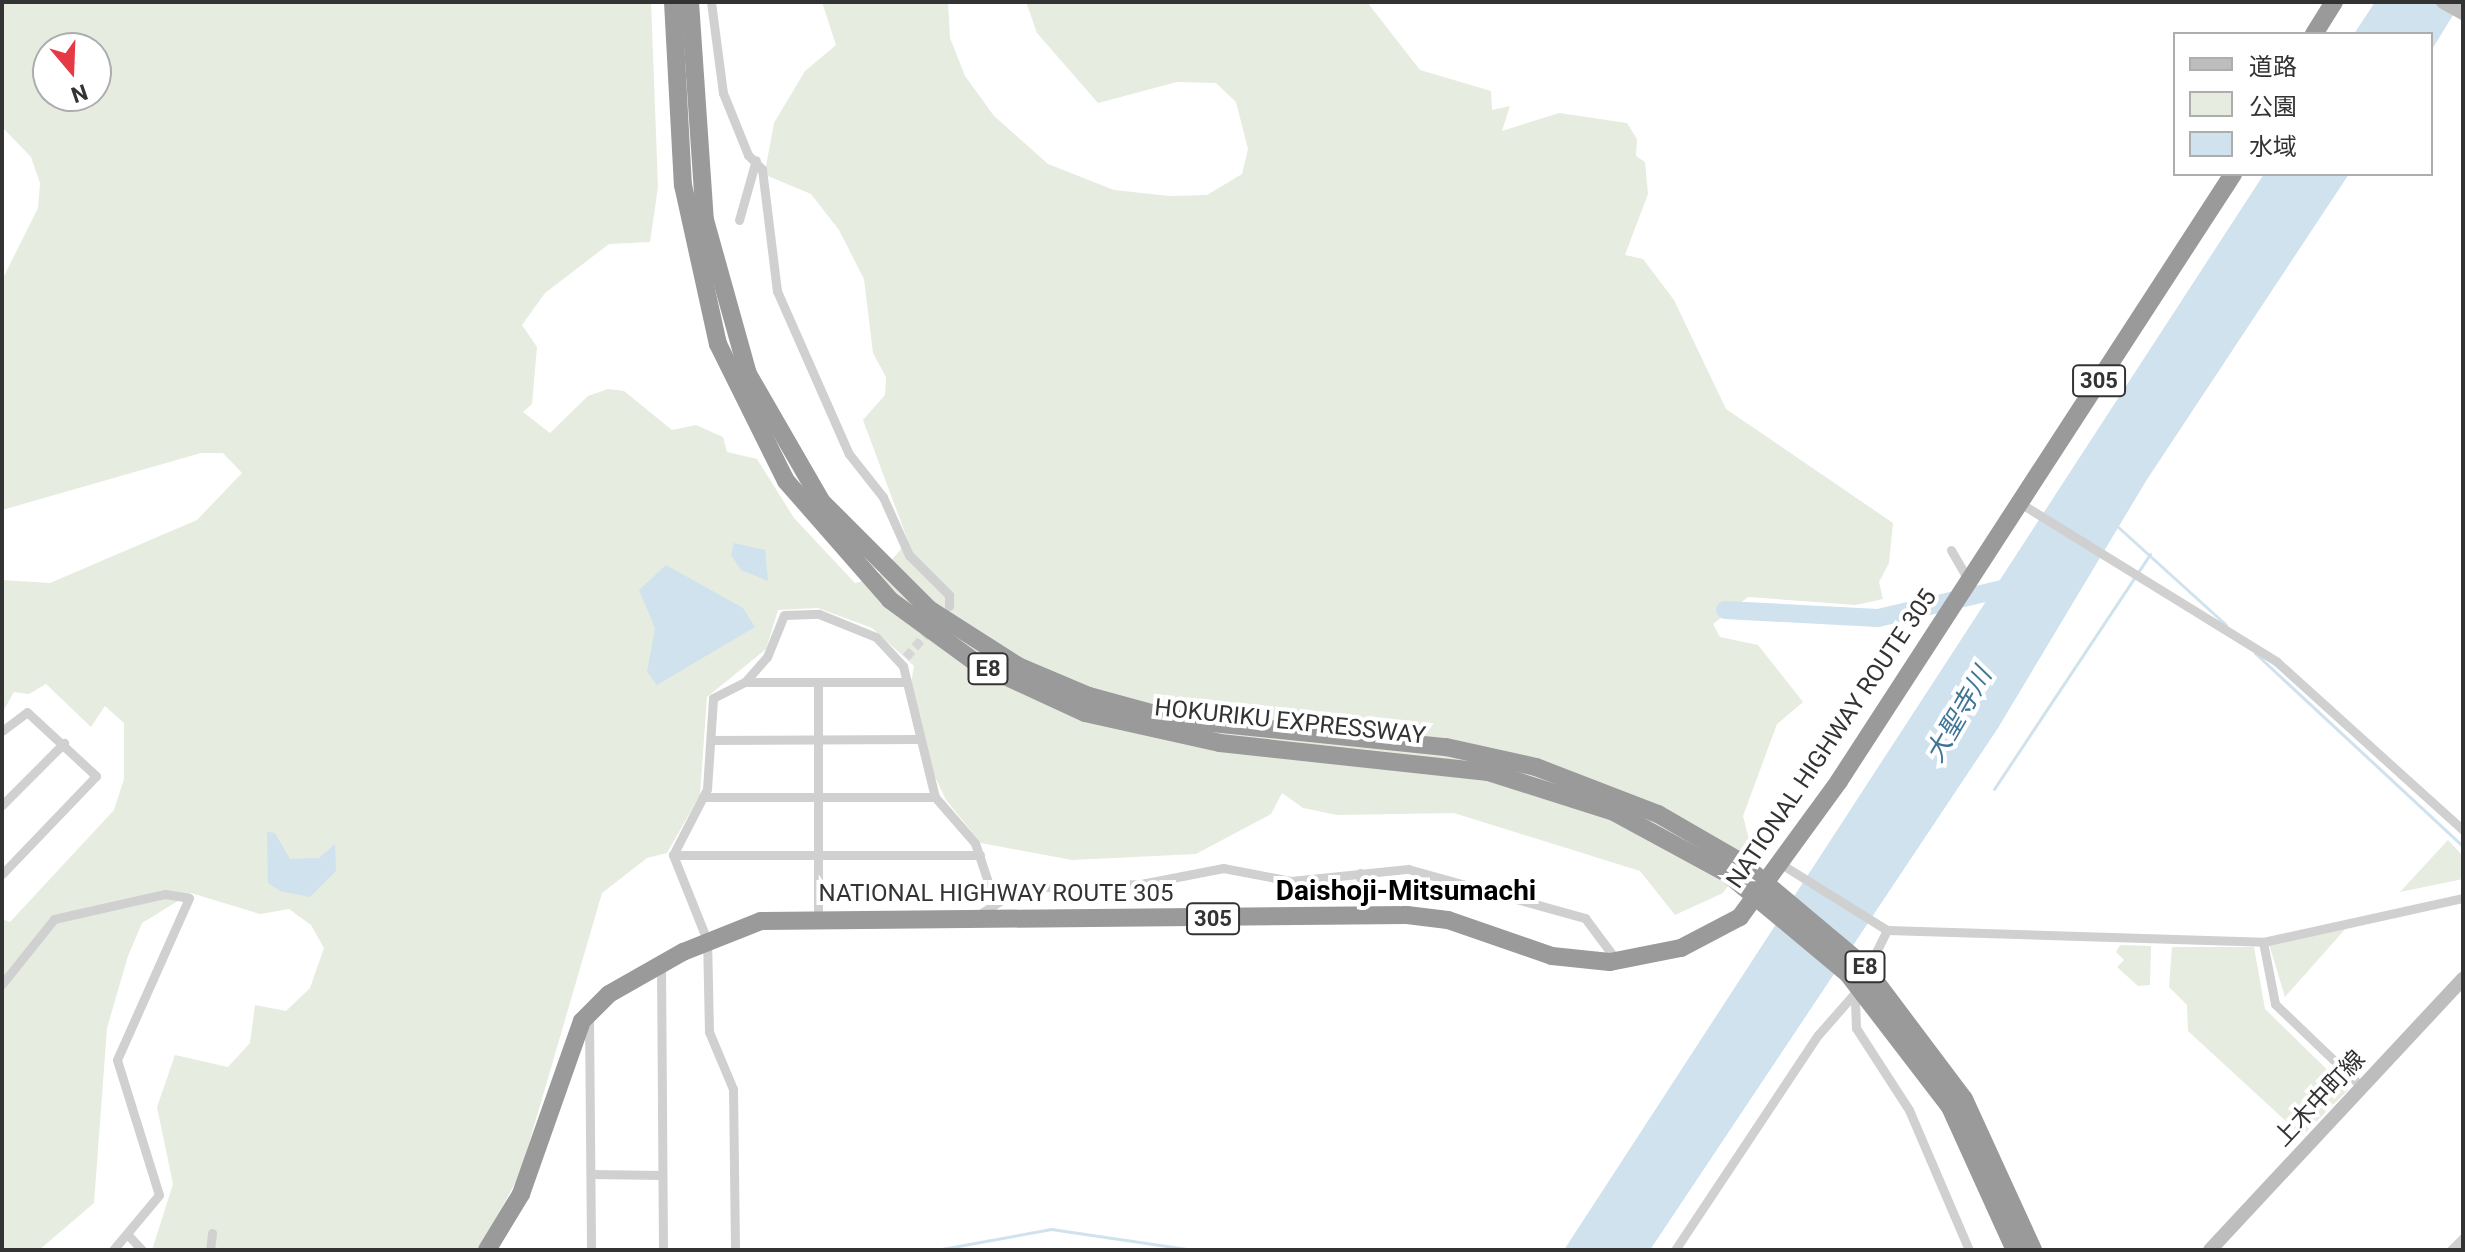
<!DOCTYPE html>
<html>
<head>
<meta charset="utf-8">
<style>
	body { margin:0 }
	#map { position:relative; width:2465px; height:1252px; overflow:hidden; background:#fff; font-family:Roboto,"Noto Sans JP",sans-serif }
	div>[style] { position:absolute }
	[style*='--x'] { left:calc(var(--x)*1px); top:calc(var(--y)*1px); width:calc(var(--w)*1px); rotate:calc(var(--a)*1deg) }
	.green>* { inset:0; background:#e6ecdf }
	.water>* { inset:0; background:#cfe2ee }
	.stream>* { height:3px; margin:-1.5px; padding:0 1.5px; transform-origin:1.5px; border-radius:1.5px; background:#cfe2ee }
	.river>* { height:18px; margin:-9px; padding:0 9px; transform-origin:9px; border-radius:9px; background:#cfe2ee }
	.street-tunnel>* { height:9px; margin-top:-4.5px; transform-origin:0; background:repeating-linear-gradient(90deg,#d6d6d6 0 9px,transparent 0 13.5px) }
	.street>* { height:9px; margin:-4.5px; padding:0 4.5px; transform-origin:4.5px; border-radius:4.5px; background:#d0d0d0 }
	.secondary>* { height:14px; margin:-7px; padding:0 7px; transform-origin:7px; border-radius:7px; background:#bdbdbd }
	.highway>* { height:18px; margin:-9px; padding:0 9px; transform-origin:9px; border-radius:9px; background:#9a9a9a }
	.highway-bridge>* { height:18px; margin:-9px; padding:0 9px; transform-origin:9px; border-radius:9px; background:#9a9a9a }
	span { translate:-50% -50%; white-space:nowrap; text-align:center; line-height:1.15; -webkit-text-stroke:8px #fff; paint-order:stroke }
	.shield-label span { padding:2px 6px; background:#fff; border:2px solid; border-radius:6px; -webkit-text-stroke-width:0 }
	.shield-label { font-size:22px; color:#333; font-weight:700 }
	.street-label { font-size:24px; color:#333 }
	.water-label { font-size:26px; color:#3f7597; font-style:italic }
	.quarter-label { font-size:28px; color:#000; font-weight:700 }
	.frame { position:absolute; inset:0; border:4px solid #333; pointer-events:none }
	.legend { position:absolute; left:2173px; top:32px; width:260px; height:144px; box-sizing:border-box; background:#fff; border:2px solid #adadad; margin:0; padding:10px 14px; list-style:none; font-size:24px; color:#333 }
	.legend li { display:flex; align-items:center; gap:16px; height:40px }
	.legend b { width:40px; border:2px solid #adadad }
	.north { position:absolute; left:32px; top:32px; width:80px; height:80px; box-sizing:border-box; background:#fff; border:2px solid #adadad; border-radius:50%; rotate:161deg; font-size:22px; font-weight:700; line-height:32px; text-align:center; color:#333 }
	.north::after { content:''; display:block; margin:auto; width:28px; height:36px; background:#e63946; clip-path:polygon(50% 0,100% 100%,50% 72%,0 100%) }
</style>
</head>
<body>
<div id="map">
	<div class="green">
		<div style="clip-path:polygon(evenodd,2px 2px,651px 2px,658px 187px,650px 242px,609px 244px,545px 293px,522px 325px,537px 347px,532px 404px,523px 412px,550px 433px,588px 396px,608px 389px,624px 391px,672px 430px,696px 425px,723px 437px,727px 452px,757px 459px,794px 518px,855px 583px,877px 577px,908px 541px,863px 420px,885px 395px,886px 377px,873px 353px,864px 279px,839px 230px,811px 194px,768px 176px,766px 166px,774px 123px,805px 71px,836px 45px,822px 2px,948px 2px,950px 38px,965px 76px,994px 116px,1048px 164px,1114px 190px,1169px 196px,1207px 195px,1242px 174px,1248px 149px,1236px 102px,1216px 83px,1177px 82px,1098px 103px,1037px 33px,1026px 2px,1367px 2px,1420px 70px,1491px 91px,1492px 110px,1510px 106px,1502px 131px,1559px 113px,1627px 123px,1637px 139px,1636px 156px,1645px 162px,1648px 194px,1625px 255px,1643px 259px,1674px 300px,1726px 409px,1893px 523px,1889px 563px,1879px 582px,1883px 599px,1856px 605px,1748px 597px,1713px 624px,1720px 637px,1758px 645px,1803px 702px,1777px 724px,1743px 816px,1752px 851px,1723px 893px,1675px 915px,1640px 871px,1454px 813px,1337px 815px,1303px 808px,1282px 793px,1271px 814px,1196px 854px,1072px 860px,981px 843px,946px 800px,928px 762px,910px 688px,914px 666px,872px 628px,818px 608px,778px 610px,766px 649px,707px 697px,700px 795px,667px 853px,647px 858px,602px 893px,520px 1174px,479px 1250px,152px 1250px,173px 1184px,157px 1107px,175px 1055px,228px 1067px,250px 1043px,255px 1005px,286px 1011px,310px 988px,324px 948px,311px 925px,289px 909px,260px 914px,191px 893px,142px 923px,128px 956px,107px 1028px,94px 1203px,39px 1250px,2px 1250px,2px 919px,10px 922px,114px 810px,124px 779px,124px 723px,105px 706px,91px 727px,46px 684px,29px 694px,14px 692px,2px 713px,2px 580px,50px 583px,197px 520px,242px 473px,223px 453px,201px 453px,2px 510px,2px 280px,38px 208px,40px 183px,31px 157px,2px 127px,2px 2px,48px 48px,96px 48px,96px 96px,48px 96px,48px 48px)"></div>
		<div style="clip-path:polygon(2448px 840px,2463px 856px,2463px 879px,2400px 892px)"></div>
		<div style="clip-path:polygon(2348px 926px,2285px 997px,2269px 944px)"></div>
		<div style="clip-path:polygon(2120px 945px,2151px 946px,2150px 985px,2138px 986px,2117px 967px,2124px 960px,2116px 952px)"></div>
		<div style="clip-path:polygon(2172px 947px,2254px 947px,2265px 1009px,2348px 1090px,2302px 1136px,2188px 1031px,2187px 1005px,2169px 987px)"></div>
	</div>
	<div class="water">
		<div style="clip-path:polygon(2375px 2px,2461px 2px,2431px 51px,2431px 34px,2354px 34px)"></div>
		<div style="clip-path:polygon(2264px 174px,2349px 174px,2146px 481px,1998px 728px,1650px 1250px,1564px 1250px)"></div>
		<div style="clip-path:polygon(734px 543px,765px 550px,768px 581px,741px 570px,731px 555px)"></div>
		<div style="clip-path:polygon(666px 565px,743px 608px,755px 627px,657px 685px,647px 672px,655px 628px,639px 590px)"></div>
		<div style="clip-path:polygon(267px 832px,275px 833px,290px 859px,319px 858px,335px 844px,336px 871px,310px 897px,280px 891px,268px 883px)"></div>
	</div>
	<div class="stream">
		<div style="--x:2117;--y:526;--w:147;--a:42.2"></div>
		<div style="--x:2255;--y:653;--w:284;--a:42.9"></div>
		<div style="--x:1994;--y:789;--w:282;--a:-56.4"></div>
		<div style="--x:936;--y:1250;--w:117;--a:-10.3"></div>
		<div style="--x:1051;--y:1229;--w:144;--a:8.4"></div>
	</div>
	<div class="river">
		<div style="--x:1725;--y:610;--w:153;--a:3"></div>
		<div style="--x:1878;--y:618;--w:145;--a:-13.2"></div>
	</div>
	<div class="street-tunnel">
		<div style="--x:906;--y:657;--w:37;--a:-49"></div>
	</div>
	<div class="street">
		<div style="--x:711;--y:2;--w:92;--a:82.5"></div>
		<div style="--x:723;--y:93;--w:67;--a:68"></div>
		<div style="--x:748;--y:155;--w:20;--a:45"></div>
		<div style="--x:762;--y:169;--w:123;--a:83"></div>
		<div style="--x:777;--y:291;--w:178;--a:66.2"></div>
		<div style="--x:849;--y:454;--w:55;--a:51.7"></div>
		<div style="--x:883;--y:497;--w:64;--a:65.9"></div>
		<div style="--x:909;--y:555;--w:57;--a:45"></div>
		<div style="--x:949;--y:595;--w:11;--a:90"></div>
		<div style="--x:739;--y:220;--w:62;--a:-74.2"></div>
		<div style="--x:2020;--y:503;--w:302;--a:31.7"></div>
		<div style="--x:2277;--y:662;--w:251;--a:42.1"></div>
		<div style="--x:1951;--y:550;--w:34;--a:60"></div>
		<div style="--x:745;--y:682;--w:160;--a:0"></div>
		<div style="--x:818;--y:684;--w:233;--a:90"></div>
		<div style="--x:2;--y:731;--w:31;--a:-37"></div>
		<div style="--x:27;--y:712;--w:94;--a:42.8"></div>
		<div style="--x:96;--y:776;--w:136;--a:133.8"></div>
		<div style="--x:712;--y:740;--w:206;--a:-0.3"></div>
		<div style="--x:704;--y:797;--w:231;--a:0"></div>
		<div style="--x:2;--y:805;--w:88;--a:-45"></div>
		<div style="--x:673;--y:855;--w:307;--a:0"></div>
		<div style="--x:1781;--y:864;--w:125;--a:31.9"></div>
		<div style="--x:1887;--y:930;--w:376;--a:1.8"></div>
		<div style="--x:2263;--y:942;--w:205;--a:-12.4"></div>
		<div style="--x:1360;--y:873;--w:43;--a:86"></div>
		<div style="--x:975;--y:917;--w:54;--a:-32.2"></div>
		<div style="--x:1021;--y:888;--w:120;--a:-1.9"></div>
		<div style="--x:1141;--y:884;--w:84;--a:-11"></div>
		<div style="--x:1223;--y:868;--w:69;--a:10.8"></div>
		<div style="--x:1291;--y:881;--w:118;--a:-5.9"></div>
		<div style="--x:1408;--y:869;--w:184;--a:15.5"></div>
		<div style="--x:1585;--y:918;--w:54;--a:53.3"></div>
		<div style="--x:2263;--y:942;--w:63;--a:79"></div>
		<div style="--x:2275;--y:1004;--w:120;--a:43.7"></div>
		<div style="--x:661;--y:964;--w:286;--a:89.6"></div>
		<div style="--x:1867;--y:970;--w:45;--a:-63.4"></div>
		<div style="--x:2;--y:984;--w:83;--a:-51.3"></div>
		<div style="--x:54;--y:919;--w:114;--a:-12.7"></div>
		<div style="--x:165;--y:894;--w:24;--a:9"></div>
		<div style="--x:189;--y:898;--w:177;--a:114"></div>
		<div style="--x:117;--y:1060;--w:141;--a:72.7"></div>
		<div style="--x:159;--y:1195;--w:72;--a:129.9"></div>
		<div style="--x:1855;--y:1000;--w:28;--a:88"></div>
		<div style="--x:1856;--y:1028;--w:98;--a:57.1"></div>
		<div style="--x:1909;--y:1110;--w:152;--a:66.8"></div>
		<div style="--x:589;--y:1017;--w:233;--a:89.5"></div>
		<div style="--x:591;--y:1174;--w:71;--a:0.8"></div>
		<div style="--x:128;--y:1235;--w:21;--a:47"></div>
		<div style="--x:210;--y:1250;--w:17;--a:-83"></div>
		<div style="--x:735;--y:1250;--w:161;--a:-90.7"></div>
		<div style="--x:733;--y:1089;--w:62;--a:-112.8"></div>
		<div style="--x:709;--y:1032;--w:92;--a:-91.2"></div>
		<div style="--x:707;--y:940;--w:92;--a:-111.8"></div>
		<div style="--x:673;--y:855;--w:74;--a:-62.7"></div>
		<div style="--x:707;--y:789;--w:91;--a:-86.2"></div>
		<div style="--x:713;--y:698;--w:36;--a:-27"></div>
		<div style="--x:745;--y:682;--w:33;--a:-49"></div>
		<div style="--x:767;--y:657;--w:45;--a:-68"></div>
		<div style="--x:784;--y:615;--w:35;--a:-2"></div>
		<div style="--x:819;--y:614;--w:61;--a:22"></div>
		<div style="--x:876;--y:637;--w:40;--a:47"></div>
		<div style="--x:903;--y:666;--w:135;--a:76.3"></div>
		<div style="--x:935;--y:797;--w:61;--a:49"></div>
		<div style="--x:975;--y:843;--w:60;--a:71.6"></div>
		<div style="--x:1675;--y:1250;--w:258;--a:-56.4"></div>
		<div style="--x:1818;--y:1035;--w:64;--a:-48.8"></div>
		<div style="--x:2451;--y:1250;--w:17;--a:-45"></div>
	</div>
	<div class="secondary">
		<div style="--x:2443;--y:2;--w:23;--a:29"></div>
		<div style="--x:2210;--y:1250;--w:371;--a:-47"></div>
	</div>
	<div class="highway">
		<div style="--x:673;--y:2;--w:183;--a:86.9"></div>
		<div style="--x:683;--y:185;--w:163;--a:77.6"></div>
		<div style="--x:718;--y:344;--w:153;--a:63.6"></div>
		<div style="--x:786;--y:481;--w:158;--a:48.8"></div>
		<div style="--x:890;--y:600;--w:105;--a:36.1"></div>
		<div style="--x:975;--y:662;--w:121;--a:24.9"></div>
		<div style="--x:1085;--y:713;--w:138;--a:12.5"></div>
		<div style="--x:1220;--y:743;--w:270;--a:6.2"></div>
		<div style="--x:1488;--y:772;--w:132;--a:17.6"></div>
		<div style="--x:1614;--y:812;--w:130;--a:28.5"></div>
		<div style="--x:690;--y:2;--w:219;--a:86.1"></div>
		<div style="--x:705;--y:220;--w:160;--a:74.4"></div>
		<div style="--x:748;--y:374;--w:148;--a:60"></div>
		<div style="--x:822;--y:502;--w:151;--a:45"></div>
		<div style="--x:929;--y:609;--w:106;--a:32.6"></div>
		<div style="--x:1018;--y:666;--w:77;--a:22.9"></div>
		<div style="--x:1089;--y:696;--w:87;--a:15.3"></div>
		<div style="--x:1173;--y:719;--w:274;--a:5.9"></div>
		<div style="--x:1446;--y:747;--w:92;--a:12.5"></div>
		<div style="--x:1536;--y:767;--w:131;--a:21.1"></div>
		<div style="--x:1658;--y:814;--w:94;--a:30.1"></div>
		<div style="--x:2314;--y:34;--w:38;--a:-58"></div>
		<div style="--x:1964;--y:1099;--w:166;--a:65.4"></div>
		<div style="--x:1950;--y:1107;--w:157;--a:65.6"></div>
		<div style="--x:487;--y:1250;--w:66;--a:-58.7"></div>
		<div style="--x:521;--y:1194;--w:183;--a:-70.6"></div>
		<div style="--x:582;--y:1021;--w:38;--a:-45"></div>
		<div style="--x:609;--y:994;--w:85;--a:-29.6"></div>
		<div style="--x:683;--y:952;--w:84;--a:-21.7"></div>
		<div style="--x:761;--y:921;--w:646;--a:-0.53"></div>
		<div style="--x:1407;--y:915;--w:41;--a:7"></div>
		<div style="--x:1448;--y:920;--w:110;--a:19.1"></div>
		<div style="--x:1552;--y:956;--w:58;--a:5.9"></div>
		<div style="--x:1610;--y:962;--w:72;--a:-11.2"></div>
		<div style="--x:1681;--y:948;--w:67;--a:-27.7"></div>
		<div style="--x:1740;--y:917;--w:168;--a:-53.9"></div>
		<div style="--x:1839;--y:781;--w:724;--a:-57.01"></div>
	</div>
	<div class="highway-bridge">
		<div style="--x:1739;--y:861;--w:163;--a:40"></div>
		<div style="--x:1864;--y:966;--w:166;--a:53.1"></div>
		<div style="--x:1728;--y:874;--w:156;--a:39.8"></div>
		<div style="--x:1848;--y:974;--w:168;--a:52.5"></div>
	</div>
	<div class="shield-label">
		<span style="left:2099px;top:381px">305</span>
		<span style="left:988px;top:669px">E8</span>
		<span style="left:1213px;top:919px">305</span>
		<span style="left:1865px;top:967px">E8</span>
	</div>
	<div class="street-label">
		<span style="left:1290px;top:722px;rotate:6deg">HOKURIKU EXPRESSWAY</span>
		<span style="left:1832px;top:739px;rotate:-56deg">NATIONAL HIGHWAY ROUTE 305</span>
		<span style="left:996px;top:894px">NATIONAL HIGHWAY ROUTE 305</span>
		<span style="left:2320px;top:1099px;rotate:-47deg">上木中町線</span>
	</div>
	<div class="water-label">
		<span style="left:1959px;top:715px;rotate:-60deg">大聖寺川</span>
	</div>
	<div class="quarter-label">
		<span style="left:1406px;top:891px">Daishoji-Mitsumachi</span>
	</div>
	<div class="frame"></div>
	<ul class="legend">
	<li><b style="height:10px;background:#bdbdbd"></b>道路</li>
	<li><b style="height:22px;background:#e6ecdf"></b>公園</li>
	<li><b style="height:22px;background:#cfe2ee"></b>水域</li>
	</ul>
	<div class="north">N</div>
</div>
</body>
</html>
